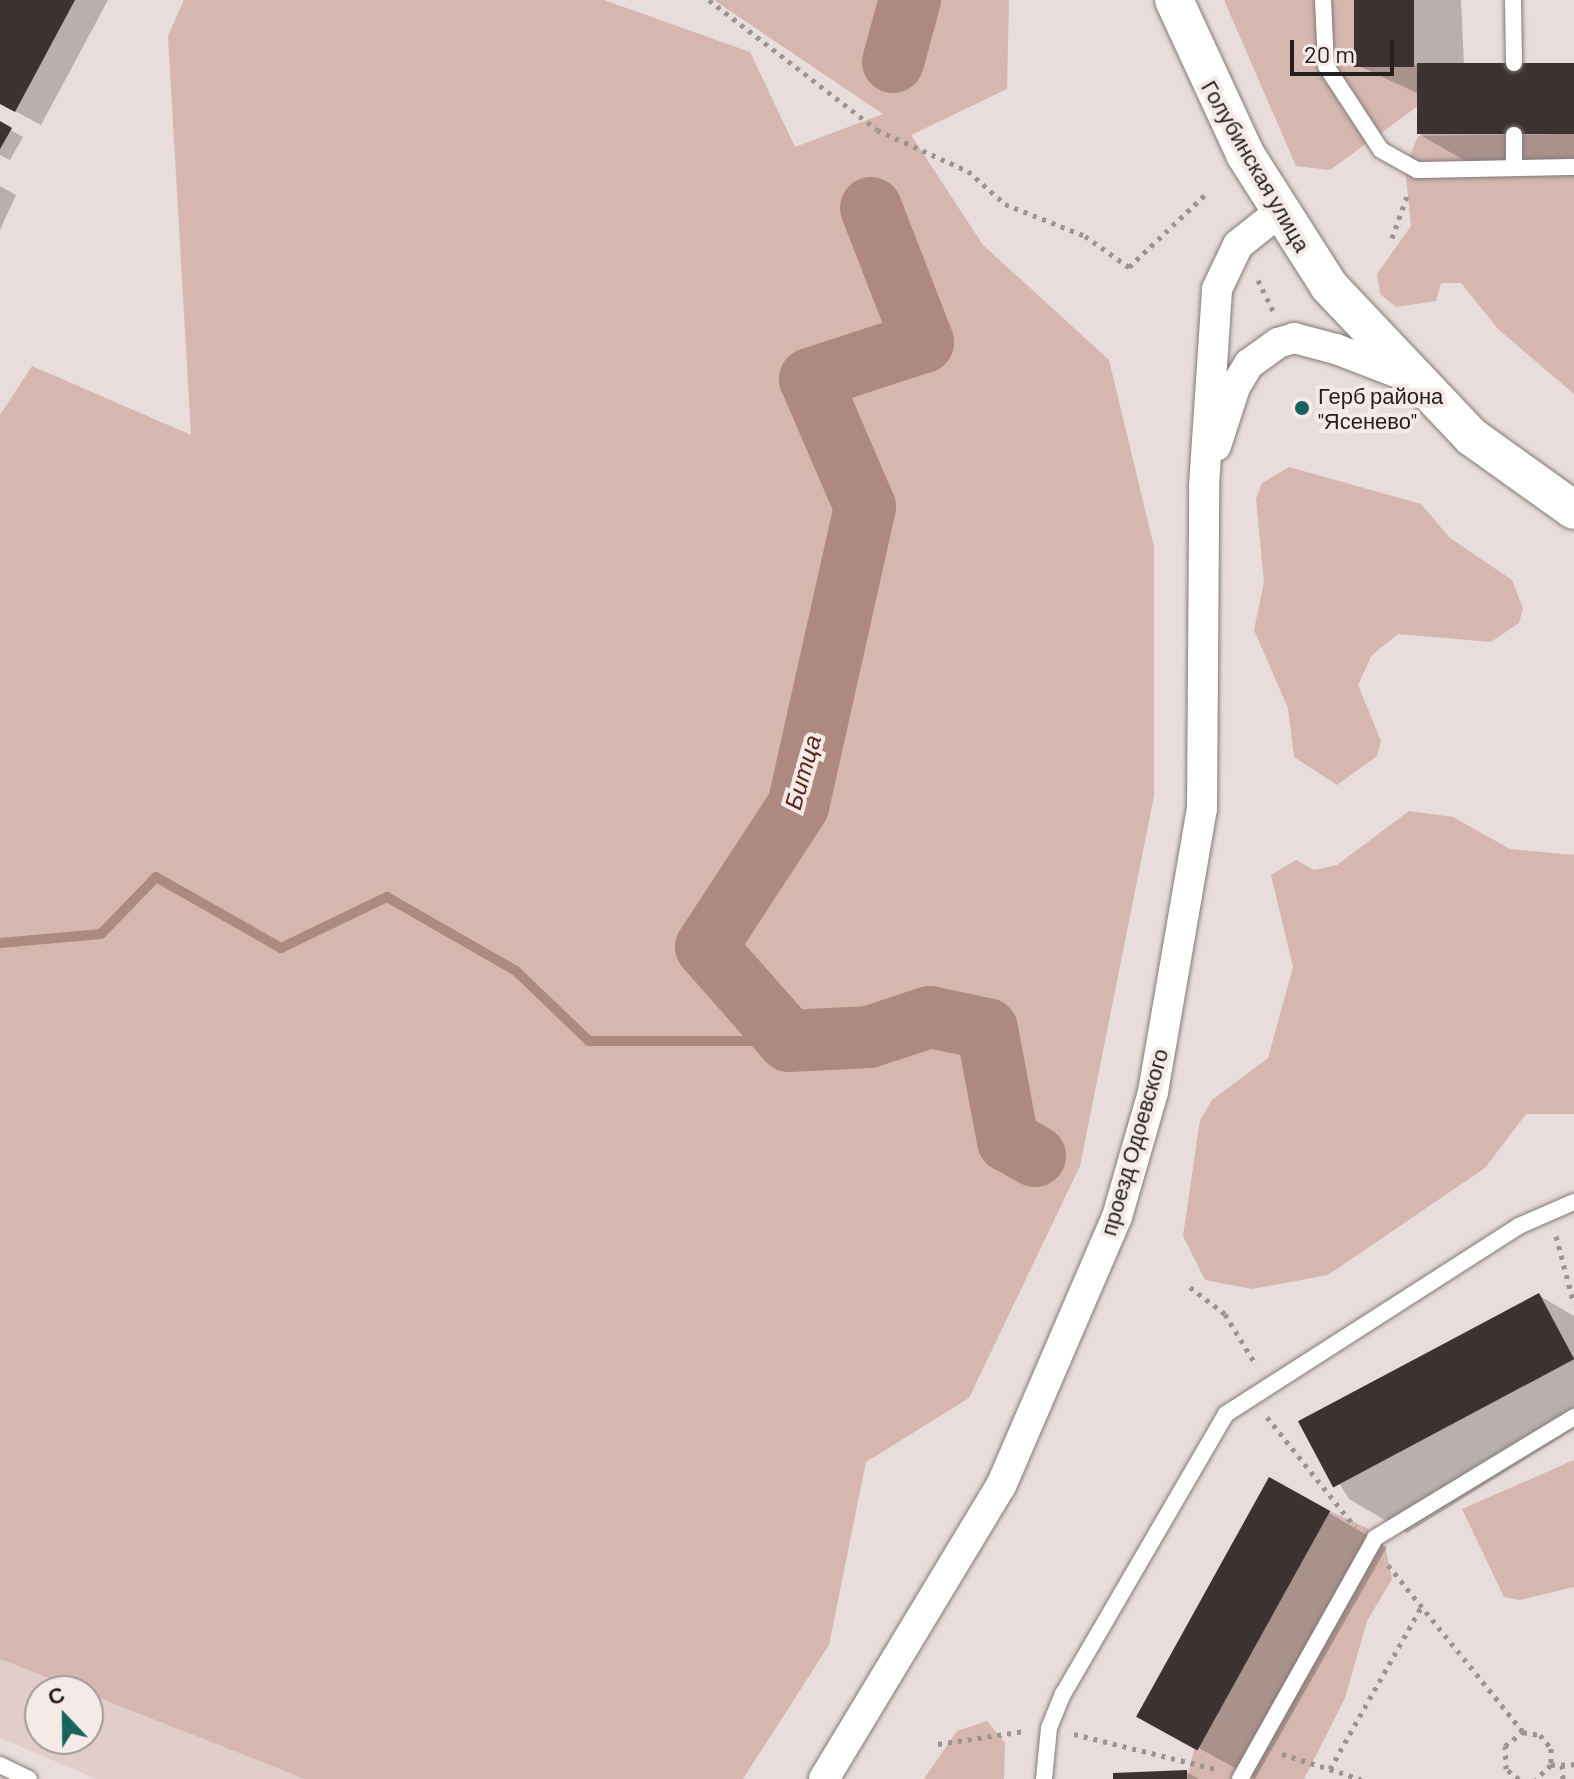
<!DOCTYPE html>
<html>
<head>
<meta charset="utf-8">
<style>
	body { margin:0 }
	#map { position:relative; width:1574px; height:1779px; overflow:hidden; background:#e8ddda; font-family:Barlow,sans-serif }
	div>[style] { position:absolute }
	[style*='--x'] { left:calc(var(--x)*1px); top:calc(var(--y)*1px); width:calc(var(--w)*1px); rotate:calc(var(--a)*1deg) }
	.built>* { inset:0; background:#e1cec9 }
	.green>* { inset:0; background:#d5b7af }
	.shadow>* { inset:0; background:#0003 }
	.stream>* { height:10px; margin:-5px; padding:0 5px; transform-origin:5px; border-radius:5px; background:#ae897f }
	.river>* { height:62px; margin:-31px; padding:0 31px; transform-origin:31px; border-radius:31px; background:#ae897f }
	.building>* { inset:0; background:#3c3331; transform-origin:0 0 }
	.path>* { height:5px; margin-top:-2.5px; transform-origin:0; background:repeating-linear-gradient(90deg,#9c9491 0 4px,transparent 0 10px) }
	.roads { filter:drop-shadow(0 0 2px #837977) drop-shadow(0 0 2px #837977) }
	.service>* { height:16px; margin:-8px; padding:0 8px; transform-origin:8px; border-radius:8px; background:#fff }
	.minor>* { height:30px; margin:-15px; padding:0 15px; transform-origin:15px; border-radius:15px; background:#fff }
	.tertiary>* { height:38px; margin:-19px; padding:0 19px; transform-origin:19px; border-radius:19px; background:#fff }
	.dots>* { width:22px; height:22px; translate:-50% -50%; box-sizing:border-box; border:4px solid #f5eae7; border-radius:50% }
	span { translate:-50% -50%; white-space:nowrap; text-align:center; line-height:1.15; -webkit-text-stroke:8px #f5eae7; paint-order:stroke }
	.street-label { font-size:22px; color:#231f1e }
	.poi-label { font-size:22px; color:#231f1e }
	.left { translate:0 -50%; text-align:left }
	.water-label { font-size:24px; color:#5a281c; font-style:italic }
	.north { position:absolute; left:24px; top:1675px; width:80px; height:80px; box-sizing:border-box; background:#f5eae7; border:2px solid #a19997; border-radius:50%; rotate:338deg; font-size:22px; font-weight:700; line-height:32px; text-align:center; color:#231f1e }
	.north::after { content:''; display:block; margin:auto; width:28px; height:36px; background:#18645c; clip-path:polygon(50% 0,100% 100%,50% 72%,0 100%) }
	.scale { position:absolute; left:1290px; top:40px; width:104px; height:36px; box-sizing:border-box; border:4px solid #231f1e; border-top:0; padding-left:10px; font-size:24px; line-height:28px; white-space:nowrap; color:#231f1e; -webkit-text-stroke:6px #f5eae7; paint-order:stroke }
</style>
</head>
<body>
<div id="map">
	<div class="built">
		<div style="clip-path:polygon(0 1659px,80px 1691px,40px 1691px,40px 1739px,88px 1739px,88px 1694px,305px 1779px,97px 1779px,0 1738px)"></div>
	</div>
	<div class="green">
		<div style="clip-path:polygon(184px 0,604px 0,750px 52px,795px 147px,883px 114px,714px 0,1009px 0,1007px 89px,911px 135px,983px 245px,1109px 360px,1154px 547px,1154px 796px,1080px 1166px,969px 1398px,866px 1462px,829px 1645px,743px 1779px,305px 1779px,0 1659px,0 415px,32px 366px,191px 435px,168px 36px)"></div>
		<div style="clip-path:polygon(1224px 0,1354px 0,1357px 67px,1417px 65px,1418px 106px,1330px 170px,1296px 166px)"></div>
		<div style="clip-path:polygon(1574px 134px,1574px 394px,1498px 329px,1461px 283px,1441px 283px,1436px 301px,1396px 307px,1380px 294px,1377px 274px,1411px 226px,1405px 167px,1418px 136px)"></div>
		<div style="clip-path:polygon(1289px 467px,1421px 504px,1450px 538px,1512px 580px,1523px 608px,1519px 623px,1491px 642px,1398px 634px,1372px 655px,1358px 685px,1381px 741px,1377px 756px,1337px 785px,1294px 757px,1288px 708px,1254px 630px,1264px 582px,1256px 499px,1262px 483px)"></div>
		<div style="clip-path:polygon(1409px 811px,1453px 817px,1510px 849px,1574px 855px,1574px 1114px,1526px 1114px,1485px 1168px,1328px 1275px,1252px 1289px,1205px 1280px,1183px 1236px,1200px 1120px,1212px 1100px,1268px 1058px,1293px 967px,1271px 875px,1296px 860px,1314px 870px,1337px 865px)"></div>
		<div style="clip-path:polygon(1574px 1460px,1574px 1587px,1520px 1600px,1504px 1597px,1462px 1509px)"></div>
		<div style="clip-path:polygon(1330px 1511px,1367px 1528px,1386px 1550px,1392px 1579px,1367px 1621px,1345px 1698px,1304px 1779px,1187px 1779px,1194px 1750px)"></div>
		<div style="clip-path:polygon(987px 1721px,1005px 1743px,1004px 1779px,924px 1779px,957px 1731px)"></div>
	</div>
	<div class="shadow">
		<div style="clip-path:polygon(0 0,108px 0,41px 125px,0 103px)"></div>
		<div style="clip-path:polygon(1356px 0,1461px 0,1464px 66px,1574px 65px,1574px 162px,1469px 163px,1420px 135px,1419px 94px,1359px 66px)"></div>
		<div style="clip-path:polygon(0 124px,23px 137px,10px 160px,0 155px)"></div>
		<div style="clip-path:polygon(0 186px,16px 195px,0 230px)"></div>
		<div style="clip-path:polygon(1540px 1296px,1574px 1316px,1574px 1429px,1407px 1533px,1349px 1499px,1311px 1438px)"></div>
		<div style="clip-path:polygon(1329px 1513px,1387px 1547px,1255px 1779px,1137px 1714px)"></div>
		<div style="clip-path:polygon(1187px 1772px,1199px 1779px,1115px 1779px)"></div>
	</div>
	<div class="stream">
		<div style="--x:0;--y:943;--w:101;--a:-5.1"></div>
		<div style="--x:101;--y:934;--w:79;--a:-46"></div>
		<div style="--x:156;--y:877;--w:144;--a:29.6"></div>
		<div style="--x:281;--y:948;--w:118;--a:-25.7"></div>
		<div style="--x:387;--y:897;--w:149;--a:29.8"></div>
		<div style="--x:516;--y:971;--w:101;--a:43.8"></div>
		<div style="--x:589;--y:1041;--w:200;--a:0"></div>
	</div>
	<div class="river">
		<div style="--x:893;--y:62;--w:64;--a:-74.7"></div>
		<div style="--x:871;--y:208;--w:144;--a:68.8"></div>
		<div style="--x:923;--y:342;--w:119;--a:161.9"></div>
		<div style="--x:810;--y:379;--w:139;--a:66.7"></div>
		<div style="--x:865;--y:507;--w:306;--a:102.6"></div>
		<div style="--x:798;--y:806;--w:168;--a:123.1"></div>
		<div style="--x:706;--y:947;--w:125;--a:48.6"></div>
		<div style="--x:789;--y:1041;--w:80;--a:-2.9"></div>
		<div style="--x:869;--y:1037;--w:64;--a:-18.2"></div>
		<div style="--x:930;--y:1017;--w:58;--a:11.9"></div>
		<div style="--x:987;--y:1029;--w:114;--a:79.4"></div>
		<div style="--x:1008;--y:1141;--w:31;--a:29"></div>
	</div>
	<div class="building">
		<div style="clip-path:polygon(0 0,75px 0,15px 112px,0 104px)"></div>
		<div style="left:1354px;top:0;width:60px;height:67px"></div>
		<div style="left:1574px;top:63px;width:71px;height:157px;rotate:90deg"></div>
		<div style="clip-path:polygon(0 121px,12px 128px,0 149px)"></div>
		<div style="left:1539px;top:1293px;width:75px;height:273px;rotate:62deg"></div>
		<div style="left:1269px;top:1477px;width:70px;height:274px;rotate:29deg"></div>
		<div style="clip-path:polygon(1187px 1770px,1187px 1779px,1113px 1779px,1113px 1773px)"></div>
	</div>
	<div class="path">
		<div style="--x:709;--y:0;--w:212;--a:37.7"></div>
		<div style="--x:877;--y:130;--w:100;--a:24.3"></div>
		<div style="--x:968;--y:171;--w:50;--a:41.7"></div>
		<div style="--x:1005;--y:204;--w:86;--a:21.8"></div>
		<div style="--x:1085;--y:236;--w:54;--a:35.2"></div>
		<div style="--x:1129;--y:267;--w:108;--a:-43.5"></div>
		<div style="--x:1392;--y:238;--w:48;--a:-70.4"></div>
		<div style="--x:1258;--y:280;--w:34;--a:64"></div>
		<div style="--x:1556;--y:1236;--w:70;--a:75.2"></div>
		<div style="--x:1190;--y:1287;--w:44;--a:37.6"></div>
		<div style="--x:1225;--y:1314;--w:60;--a:58.7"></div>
		<div style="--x:1267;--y:1417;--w:141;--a:51.3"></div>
		<div style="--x:1388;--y:1565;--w:215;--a:51"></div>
		<div style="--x:1074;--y:1734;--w:149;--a:13.9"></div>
		<div style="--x:938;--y:1744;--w:88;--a:-8.5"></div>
		<div style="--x:1282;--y:1754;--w:83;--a:17.6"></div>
		<div style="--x:1551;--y:1765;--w:23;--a:-2"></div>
		<div style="--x:1562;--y:1765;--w:14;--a:86"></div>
		<div style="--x:1330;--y:1769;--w:187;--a:-60.6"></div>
		<div style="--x:1519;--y:1779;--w:16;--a:-142"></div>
		<div style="--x:1506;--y:1769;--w:23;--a:-92"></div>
		<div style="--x:1505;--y:1746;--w:23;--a:-38"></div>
		<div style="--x:1523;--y:1732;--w:17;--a:10"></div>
		<div style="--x:1540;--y:1735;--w:17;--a:50"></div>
		<div style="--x:1551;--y:1748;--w:17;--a:90"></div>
		<div style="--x:1551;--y:1765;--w:21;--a:137"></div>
	</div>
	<div class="roads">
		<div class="service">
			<div style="--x:1323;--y:0;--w:66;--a:87.4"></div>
			<div style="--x:1326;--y:66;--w:100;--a:56.8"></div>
			<div style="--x:1381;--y:150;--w:41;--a:29.1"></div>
			<div style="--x:1417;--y:170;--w:157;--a:-1.1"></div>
			<div style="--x:1513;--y:0;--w:63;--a:89.1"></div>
			<div style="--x:1514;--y:135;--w:33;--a:90"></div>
			<div style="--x:0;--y:1765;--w:32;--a:26"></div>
			<div style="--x:1044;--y:1779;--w:51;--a:-84.4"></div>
			<div style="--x:1049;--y:1728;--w:37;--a:-68"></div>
			<div style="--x:1063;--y:1694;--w:324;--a:-59.8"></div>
			<div style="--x:1226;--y:1414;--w:348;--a:-32.7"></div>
			<div style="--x:1519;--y:1226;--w:60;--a:-23.6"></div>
			<div style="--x:1240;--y:1779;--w:276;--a:-60.7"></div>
			<div style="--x:1375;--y:1538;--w:233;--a:-31.3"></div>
		</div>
		<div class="minor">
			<div style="--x:1216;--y:446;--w:62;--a:-72.1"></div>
			<div style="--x:1235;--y:387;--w:27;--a:-59"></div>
			<div style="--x:1249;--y:364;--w:36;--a:-36"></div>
			<div style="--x:1278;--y:343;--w:17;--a:-17"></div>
			<div style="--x:1294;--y:338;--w:43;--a:14.7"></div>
			<div style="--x:1336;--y:349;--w:78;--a:21"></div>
			<div style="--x:824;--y:1779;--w:342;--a:-58.9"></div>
			<div style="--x:1001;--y:1486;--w:293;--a:-66.7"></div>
			<div style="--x:1117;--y:1217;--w:130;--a:-73.9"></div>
			<div style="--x:1153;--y:1092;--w:287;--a:-80.2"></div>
			<div style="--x:1202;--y:809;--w:323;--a:-89.6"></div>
			<div style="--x:1204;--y:486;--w:197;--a:-86.2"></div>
			<div style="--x:1217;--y:289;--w:49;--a:-64.5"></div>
			<div style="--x:1238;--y:245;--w:51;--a:-38.7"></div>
		</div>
		<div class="tertiary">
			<div style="--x:1174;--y:0;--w:170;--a:65.2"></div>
			<div style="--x:1245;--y:154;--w:156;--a:57.5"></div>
			<div style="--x:1329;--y:286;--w:208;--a:46.6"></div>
			<div style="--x:1472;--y:437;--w:125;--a:35.6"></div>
		</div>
	</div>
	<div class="dots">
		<div style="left:1302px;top:408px;background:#18645c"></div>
	</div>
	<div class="street-label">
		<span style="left:1256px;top:166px;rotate:60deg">Голубинская улица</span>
		<span style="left:1134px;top:1142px;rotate:-74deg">проезд Одоевского</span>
	</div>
	<div class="poi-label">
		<span class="left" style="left:1318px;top:408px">Герб района<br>"Ясенево"</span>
	</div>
	<div class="water-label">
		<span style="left:802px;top:772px;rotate:-74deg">Битца</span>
	</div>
	<div class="north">С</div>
	<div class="scale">20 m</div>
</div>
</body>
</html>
